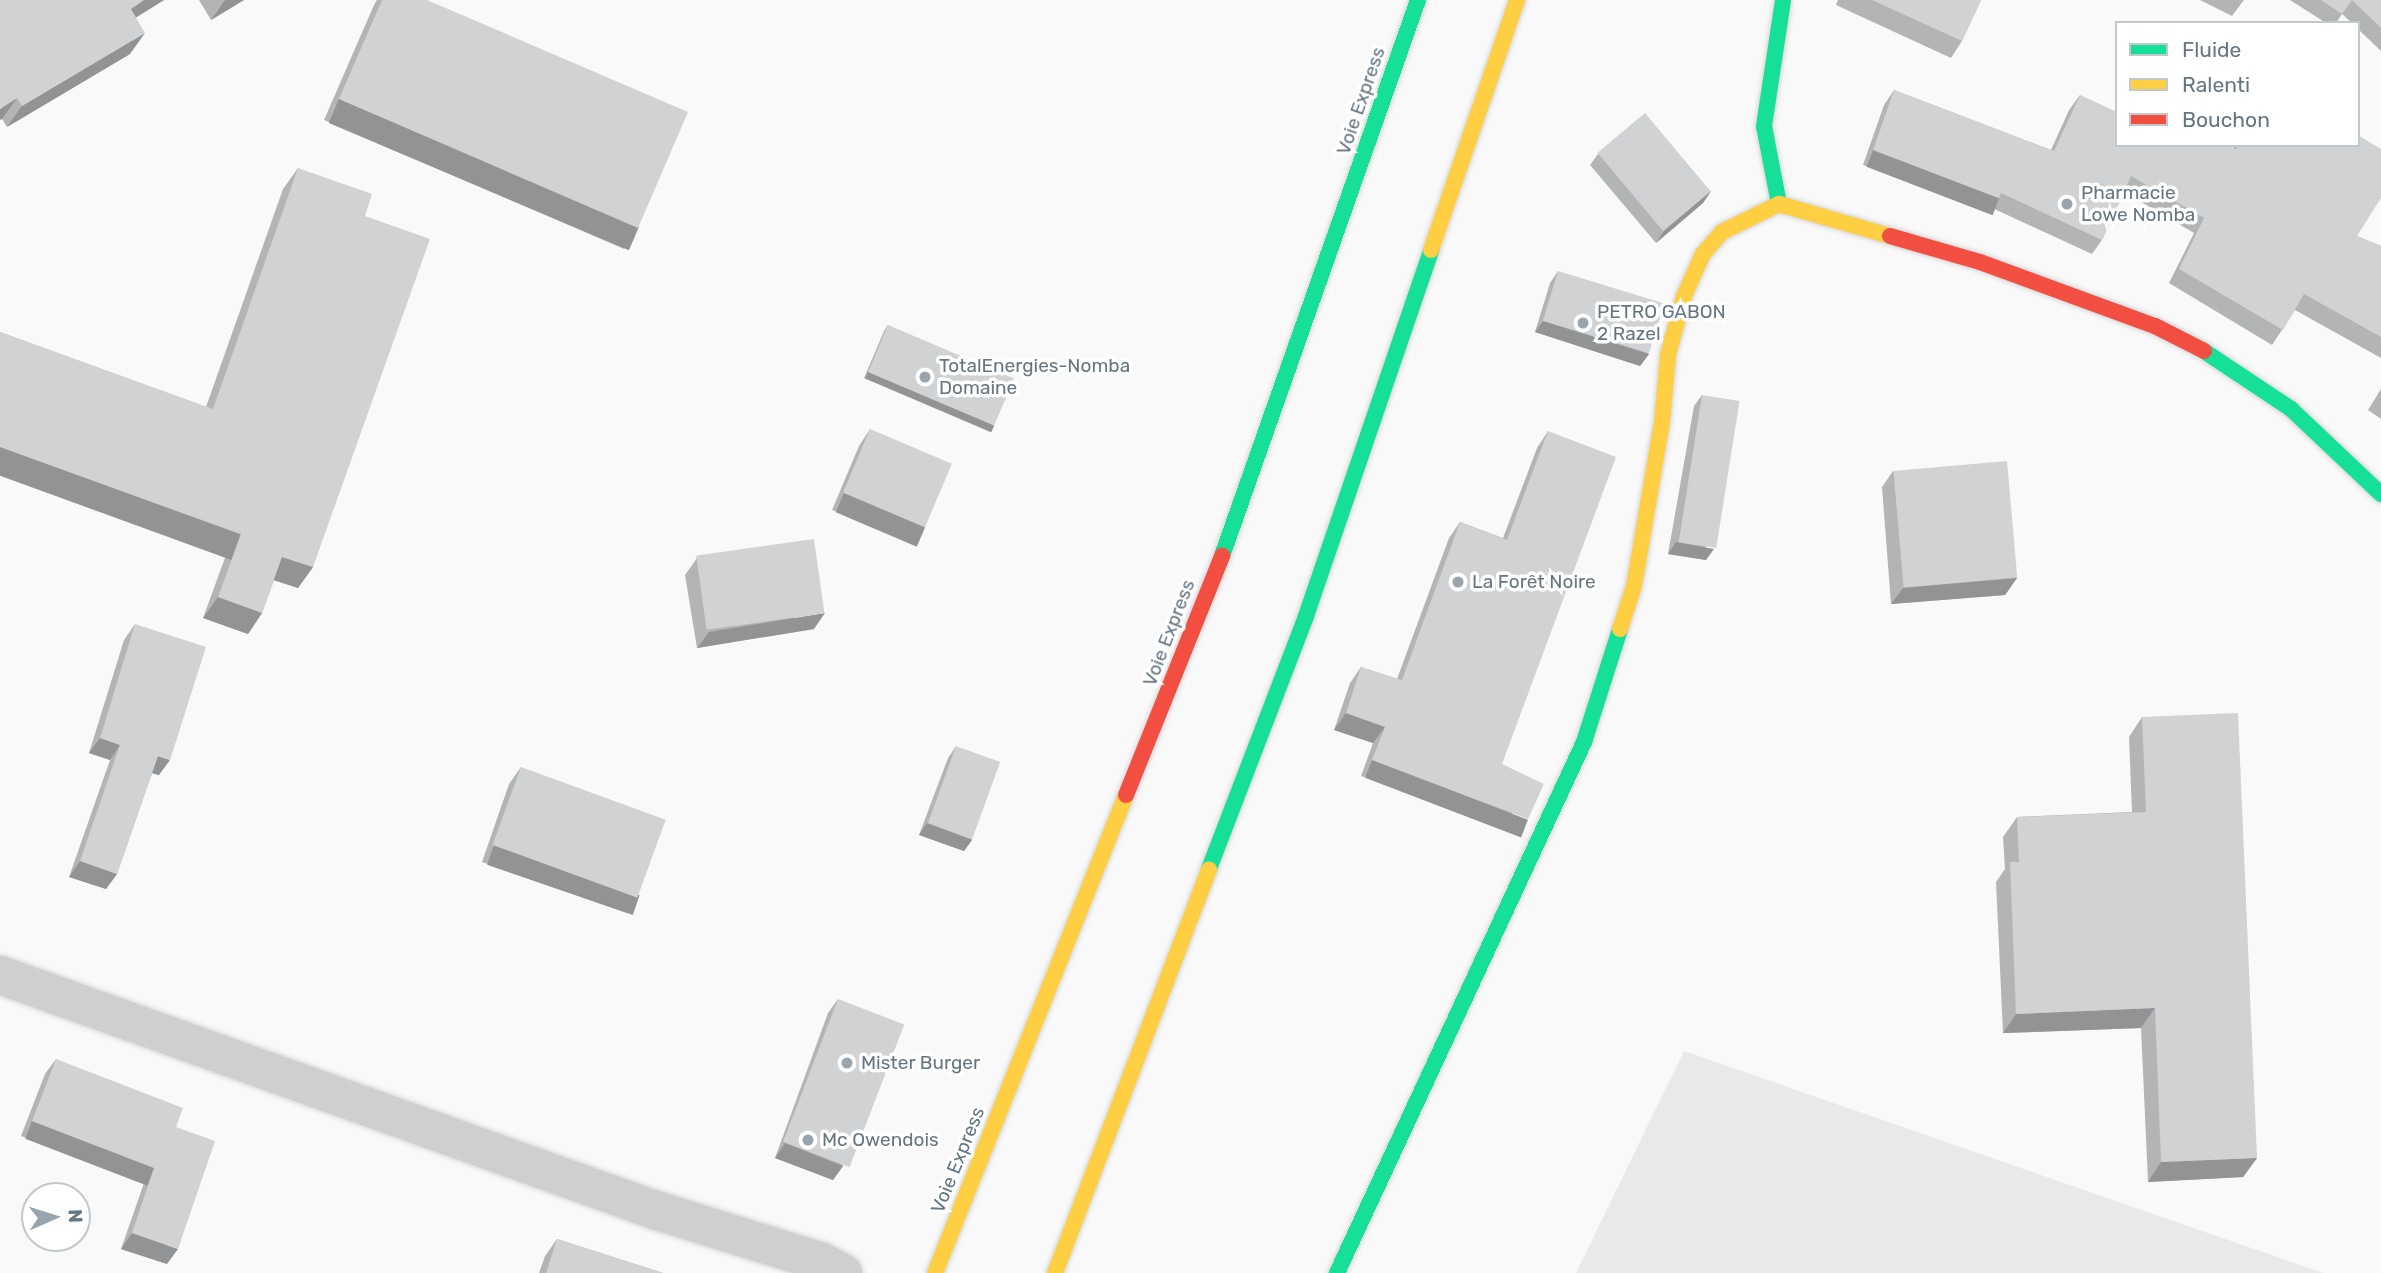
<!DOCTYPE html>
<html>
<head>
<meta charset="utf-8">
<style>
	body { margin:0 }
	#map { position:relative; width:2381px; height:1273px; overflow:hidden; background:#f9f9f9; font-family:Rubik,sans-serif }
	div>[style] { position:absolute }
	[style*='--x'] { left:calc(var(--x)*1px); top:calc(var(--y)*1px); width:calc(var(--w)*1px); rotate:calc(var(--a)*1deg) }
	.built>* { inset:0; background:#e8e9e9 }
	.roads { filter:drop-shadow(0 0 2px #d5d6d7) drop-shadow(0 0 2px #d5d6d7) }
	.street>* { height:38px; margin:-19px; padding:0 19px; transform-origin:19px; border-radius:19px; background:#cecfd0 }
	.fast>* { height:16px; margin:-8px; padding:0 8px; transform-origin:8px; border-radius:8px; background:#16e098 }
	.slow>* { height:16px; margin:-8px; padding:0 8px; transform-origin:8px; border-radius:8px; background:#ffcf43 }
	.jam>* { height:16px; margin:-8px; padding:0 8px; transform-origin:8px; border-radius:8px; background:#f24e42 }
	.wall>* { inset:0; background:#b3b5b5 }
	.shaded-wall>* { inset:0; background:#929394; transform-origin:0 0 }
	.building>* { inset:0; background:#d0d2d3; transform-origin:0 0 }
	.dots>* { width:19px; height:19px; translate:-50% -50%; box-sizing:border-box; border:4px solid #fff; border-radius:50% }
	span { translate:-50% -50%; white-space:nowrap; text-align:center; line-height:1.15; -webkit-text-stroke:7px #fff; paint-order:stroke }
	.street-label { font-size:19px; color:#657683 }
	.poi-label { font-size:19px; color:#657683 }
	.left { translate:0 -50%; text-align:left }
	.legend { position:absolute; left:2115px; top:21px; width:245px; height:126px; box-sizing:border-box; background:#fff; border:2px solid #c1c8cd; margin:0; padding:9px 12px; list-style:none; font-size:21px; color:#657683 }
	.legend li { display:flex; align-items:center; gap:14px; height:35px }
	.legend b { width:35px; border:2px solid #c1c8cd }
	.north { position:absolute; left:21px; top:1182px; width:70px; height:70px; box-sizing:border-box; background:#fff; border:2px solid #c1c8cd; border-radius:50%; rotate:87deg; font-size:19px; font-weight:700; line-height:28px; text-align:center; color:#657683 }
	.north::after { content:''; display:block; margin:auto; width:24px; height:32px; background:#99a4ac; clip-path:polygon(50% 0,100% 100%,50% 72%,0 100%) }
</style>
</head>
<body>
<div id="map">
	<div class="built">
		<div style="clip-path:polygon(1684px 1051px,2323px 1273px,1576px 1273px)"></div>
	</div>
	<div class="roads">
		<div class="street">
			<div style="--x:0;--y:975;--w:696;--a:19.74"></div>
			<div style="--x:655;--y:1210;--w:175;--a:17.3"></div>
			<div style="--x:822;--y:1262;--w:24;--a:28"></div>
		</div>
		<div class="fast">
			<div style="--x:1779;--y:204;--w:79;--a:-100.9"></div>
			<div style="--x:1764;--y:126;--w:127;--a:-81.4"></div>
			<div style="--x:2204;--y:351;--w:105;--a:33.7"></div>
			<div style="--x:2291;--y:409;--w:124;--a:43.4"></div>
			<div style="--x:1222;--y:556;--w:590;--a:-70.58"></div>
			<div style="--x:1209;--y:869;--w:271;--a:-69"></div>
			<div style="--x:1306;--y:616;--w:387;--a:-71.1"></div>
			<div style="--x:1337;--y:1273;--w:586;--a:-65.05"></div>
			<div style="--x:1584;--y:742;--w:119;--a:-72.3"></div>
		</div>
		<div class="slow">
			<div style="--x:1431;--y:250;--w:264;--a:-71"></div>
			<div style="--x:1620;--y:629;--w:45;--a:-72"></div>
			<div style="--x:1634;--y:586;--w:166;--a:-80.3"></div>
			<div style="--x:1662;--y:422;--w:67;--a:-84.9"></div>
			<div style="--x:1668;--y:355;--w:61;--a:-74.8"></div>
			<div style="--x:1684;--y:296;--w:46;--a:-65.7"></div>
			<div style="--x:1703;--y:254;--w:29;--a:-49"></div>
			<div style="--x:1722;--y:232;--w:64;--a:-26.2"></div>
			<div style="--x:1779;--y:204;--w:116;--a:16.1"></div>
			<div style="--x:935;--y:1273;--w:515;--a:-68.22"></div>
			<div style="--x:1055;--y:1273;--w:432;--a:-69.1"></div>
		</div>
		<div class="jam">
			<div style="--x:1890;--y:236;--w:94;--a:16.1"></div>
			<div style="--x:1980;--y:262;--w:186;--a:20.1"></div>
			<div style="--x:2155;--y:326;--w:55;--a:27"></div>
			<div style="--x:1126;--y:795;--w:258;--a:-68.1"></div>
		</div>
	</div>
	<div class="wall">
		<div style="clip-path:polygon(0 0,164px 0,136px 17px,130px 54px,7px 127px,2px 119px)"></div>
		<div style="clip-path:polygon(199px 0,244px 0,211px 20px)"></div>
		<div style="clip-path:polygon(377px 0,427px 0,638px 228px,624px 249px,324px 120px,374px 5px)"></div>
		<div style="clip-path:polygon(1838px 0,1981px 0,1962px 41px,1951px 58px,1836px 5px)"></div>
		<div style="clip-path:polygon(2200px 0,2244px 0,2232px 16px)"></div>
		<div style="clip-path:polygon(2290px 0,2381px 0,2381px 51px,2358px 29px,2358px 23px,2352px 23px,2342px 14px,2336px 23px,2326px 23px)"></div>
		<div style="clip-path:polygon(1894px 90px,2051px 150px,2069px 110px,2080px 95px,2117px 145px,2233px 148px,2235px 145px,2358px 145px,2357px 236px,2381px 246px,2381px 358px,2295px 310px,2272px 345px,2169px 283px,2194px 233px,2124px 192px,2102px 240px,2092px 254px,1992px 208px,1989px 213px,1863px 165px,1884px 105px)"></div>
		<div style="clip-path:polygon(1598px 154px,1711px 191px,1703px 203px,1656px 243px,1590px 165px)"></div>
		<div style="clip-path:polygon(298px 168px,365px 216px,313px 567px,298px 588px,274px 580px,262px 613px,248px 634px,203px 618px,226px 555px,0 474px,0 332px,206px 407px,283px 189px)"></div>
		<div style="clip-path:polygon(1558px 271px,1649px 354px,1640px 366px,1535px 332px,1550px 283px)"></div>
		<div style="clip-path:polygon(888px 325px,994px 426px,990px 432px,864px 378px,884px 331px)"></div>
		<div style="clip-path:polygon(2381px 389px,2381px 419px,2368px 410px)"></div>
		<div style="clip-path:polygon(1702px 395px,1706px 560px,1668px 554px,1694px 406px)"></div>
		<div style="clip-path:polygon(870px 429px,925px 527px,914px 544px,832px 510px,859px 446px)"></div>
		<div style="clip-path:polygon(1548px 431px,1502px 764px,1517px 835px,1361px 776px,1373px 743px,1334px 730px,1350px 683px,1361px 667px,1397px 679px,1449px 538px,1460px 522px,1503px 538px,1537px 448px)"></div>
		<div style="clip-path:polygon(1893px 471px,2017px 578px,2005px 595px,1891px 604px,1882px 487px)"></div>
		<div style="clip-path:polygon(697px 558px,814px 629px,697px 648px,685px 575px)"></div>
		<div style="clip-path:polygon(135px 624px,159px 775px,152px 773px,117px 874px,106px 889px,69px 877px,110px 760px,89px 753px,124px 640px)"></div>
		<div style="clip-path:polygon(2142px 717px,2257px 1158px,2243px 1177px,2148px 1182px,2141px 1028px,2003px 1033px,1996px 882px,2005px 869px,2003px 837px,2017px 817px,2132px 812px,2129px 737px)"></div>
		<div style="clip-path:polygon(956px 746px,972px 840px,964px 851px,919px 835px,948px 758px)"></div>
		<div style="clip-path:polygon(521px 767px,639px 896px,627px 913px,482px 862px,509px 784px)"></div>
		<div style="clip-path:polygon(838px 999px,843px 1166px,833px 1180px,775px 1158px,828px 1013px)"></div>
		<div style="clip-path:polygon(56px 1059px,176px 1127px,167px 1264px,121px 1249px,144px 1183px,21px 1136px,45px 1074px)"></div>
		<div style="clip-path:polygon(557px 1239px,663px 1273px,539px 1273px,545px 1256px)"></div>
	</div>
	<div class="shaded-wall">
		<div style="clip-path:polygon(144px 0,164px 0,116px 30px,131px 9px)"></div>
		<div style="clip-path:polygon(225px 0,244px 0,211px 20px)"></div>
		<div style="clip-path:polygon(145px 33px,130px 54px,7px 127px,22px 106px)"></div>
		<div style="clip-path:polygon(17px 98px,2px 119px,0 120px,0 109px)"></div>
		<div style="left:339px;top:99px;width:326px;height:26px;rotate:23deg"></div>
		<div style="left:1873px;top:150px;width:135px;height:18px;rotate:21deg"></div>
		<div style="clip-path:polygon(1711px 191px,1703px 203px,1656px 243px,1664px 231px)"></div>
		<div style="clip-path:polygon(1543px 321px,1649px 354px,1640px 366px,1535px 332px)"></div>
		<div style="left:868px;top:372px;width:137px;height:7px;rotate:23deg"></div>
		<div style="left:0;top:447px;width:256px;height:27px;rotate:20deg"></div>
		<div style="left:844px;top:493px;width:88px;height:21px;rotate:23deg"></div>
		<div style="clip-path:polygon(1676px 542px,1714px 549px,1706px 560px,1668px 554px)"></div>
		<div style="clip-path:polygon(282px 557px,313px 567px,298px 588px,267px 578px)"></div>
		<div style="clip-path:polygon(2017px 578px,2005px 595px,1891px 604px,1903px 588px)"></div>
		<div style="clip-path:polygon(218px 597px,262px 613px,248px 634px,203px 618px)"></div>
		<div style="clip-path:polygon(825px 613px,814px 629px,697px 648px,709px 632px)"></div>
		<div style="clip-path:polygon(1346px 713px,1385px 727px,1373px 743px,1334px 730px)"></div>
		<div style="clip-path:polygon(100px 738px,120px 745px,110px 760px,89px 753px)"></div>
		<div style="clip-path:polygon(158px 756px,170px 760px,159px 775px,147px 772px)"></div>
		<div style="left:1372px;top:760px;width:167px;height:19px;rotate:21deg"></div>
		<div style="clip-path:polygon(927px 823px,972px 840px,964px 851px,919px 835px)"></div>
		<div style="left:494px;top:845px;width:154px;height:21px;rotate:19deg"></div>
		<div style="clip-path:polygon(80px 861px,117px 874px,106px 889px,69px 877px)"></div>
		<div style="clip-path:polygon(2155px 1008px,2141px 1028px,2003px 1033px,2016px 1014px)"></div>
		<div style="left:32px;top:1121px;width:131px;height:19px;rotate:21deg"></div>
		<div style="clip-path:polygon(785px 1143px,843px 1166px,833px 1180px,775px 1158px)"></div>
		<div style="clip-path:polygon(2257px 1158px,2243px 1177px,2148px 1182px,2161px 1162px)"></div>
		<div style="clip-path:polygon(132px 1233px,178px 1249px,167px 1264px,121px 1249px)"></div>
	</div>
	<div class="building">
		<div style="clip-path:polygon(0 0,144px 0,131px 9px,145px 33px,22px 106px,17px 98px,0 109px)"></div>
		<div style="clip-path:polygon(382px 0,427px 0,688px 112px,638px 228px,339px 99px)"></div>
		<div style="clip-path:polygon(1872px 0,1981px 0,1962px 41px)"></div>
		<div style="clip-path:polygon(2321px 0,2381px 0,2381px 28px,2352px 0,2342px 14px)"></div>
		<div style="clip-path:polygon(1894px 90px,2054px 151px,2080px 95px,2117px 112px,2117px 145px,2228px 145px,2236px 149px,2238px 145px,2358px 145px,2358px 135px,2381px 149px,2381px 198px,2357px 236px,2381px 246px,2381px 337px,2304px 294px,2283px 330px,2179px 269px,2204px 218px,2131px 176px,2102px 240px,2001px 193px,1999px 198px,1873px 150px)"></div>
		<div style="left:1645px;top:113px;width:102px;height:62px;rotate:50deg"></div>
		<div style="clip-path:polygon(298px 168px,372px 194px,365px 216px,430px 239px,313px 567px,282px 557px,262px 613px,218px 597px,241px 534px,0 447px,0 332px,213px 409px)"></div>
		<div style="left:1558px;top:271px;width:111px;height:52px;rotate:17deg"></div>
		<div style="left:888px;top:325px;width:137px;height:51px;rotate:23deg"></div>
		<div style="left:1702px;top:395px;width:38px;height:149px;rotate:9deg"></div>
		<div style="left:870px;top:429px;width:89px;height:69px;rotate:23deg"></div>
		<div style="clip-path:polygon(1548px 431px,1616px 457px,1502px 764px,1544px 784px,1528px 819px,1372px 760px,1385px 727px,1346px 713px,1361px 667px,1402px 680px,1460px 522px,1507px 540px)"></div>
		<div style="left:2007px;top:461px;width:117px;height:114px;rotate:85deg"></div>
		<div style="left:814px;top:539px;width:75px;height:119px;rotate:82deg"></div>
		<div style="clip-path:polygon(135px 624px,206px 647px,170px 760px,158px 756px,117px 874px,80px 861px,120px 745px,100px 738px)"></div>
		<div style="clip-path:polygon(2238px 713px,2257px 1158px,2161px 1162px,2155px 1008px,2016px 1014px,2010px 862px,2019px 862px,2017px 817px,2146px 812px,2142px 717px)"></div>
		<div style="left:956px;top:746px;width:47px;height:82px;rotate:20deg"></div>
		<div style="left:521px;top:767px;width:154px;height:83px;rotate:20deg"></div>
		<div style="left:838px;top:999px;width:71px;height:153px;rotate:21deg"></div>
		<div style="clip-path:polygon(56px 1059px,183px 1108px,176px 1127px,215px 1141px,178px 1249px,132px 1233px,154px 1168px,32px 1121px)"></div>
		<div style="clip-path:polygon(557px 1239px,663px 1273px,546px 1273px)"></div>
	</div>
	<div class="dots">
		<div style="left:2067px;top:204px;background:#99a4ac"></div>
		<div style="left:1583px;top:323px;background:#99a4ac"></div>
		<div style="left:925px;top:377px;background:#99a4ac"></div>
		<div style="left:1458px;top:582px;background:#99a4ac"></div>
		<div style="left:847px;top:1063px;background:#99a4ac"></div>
		<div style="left:808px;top:1140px;background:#99a4ac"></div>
	</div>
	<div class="street-label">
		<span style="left:1361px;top:101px;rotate:-71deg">Voie Express</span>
		<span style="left:1169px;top:633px;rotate:-69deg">Voie Express</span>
		<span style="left:958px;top:1160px;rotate:-68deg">Voie Express</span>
	</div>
	<div class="poi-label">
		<span class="left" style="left:2081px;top:204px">Pharmacie<br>Lowe Nomba</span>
		<span class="left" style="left:1597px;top:323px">PETRO GABON<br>2 Razel</span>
		<span class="left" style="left:939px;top:377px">TotalEnergies-Nomba<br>Domaine</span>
		<span class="left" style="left:1472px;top:582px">La Forêt Noire</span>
		<span class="left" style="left:861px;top:1063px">Mister Burger</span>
		<span class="left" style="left:822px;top:1140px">Mc Owendois</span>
	</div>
	<ul class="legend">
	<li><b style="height:9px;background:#16e098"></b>Fluide</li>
	<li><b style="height:9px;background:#ffcf43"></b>Ralenti</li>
	<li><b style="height:9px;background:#f24e42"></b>Bouchon</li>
	</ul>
	<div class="north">N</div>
</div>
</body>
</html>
